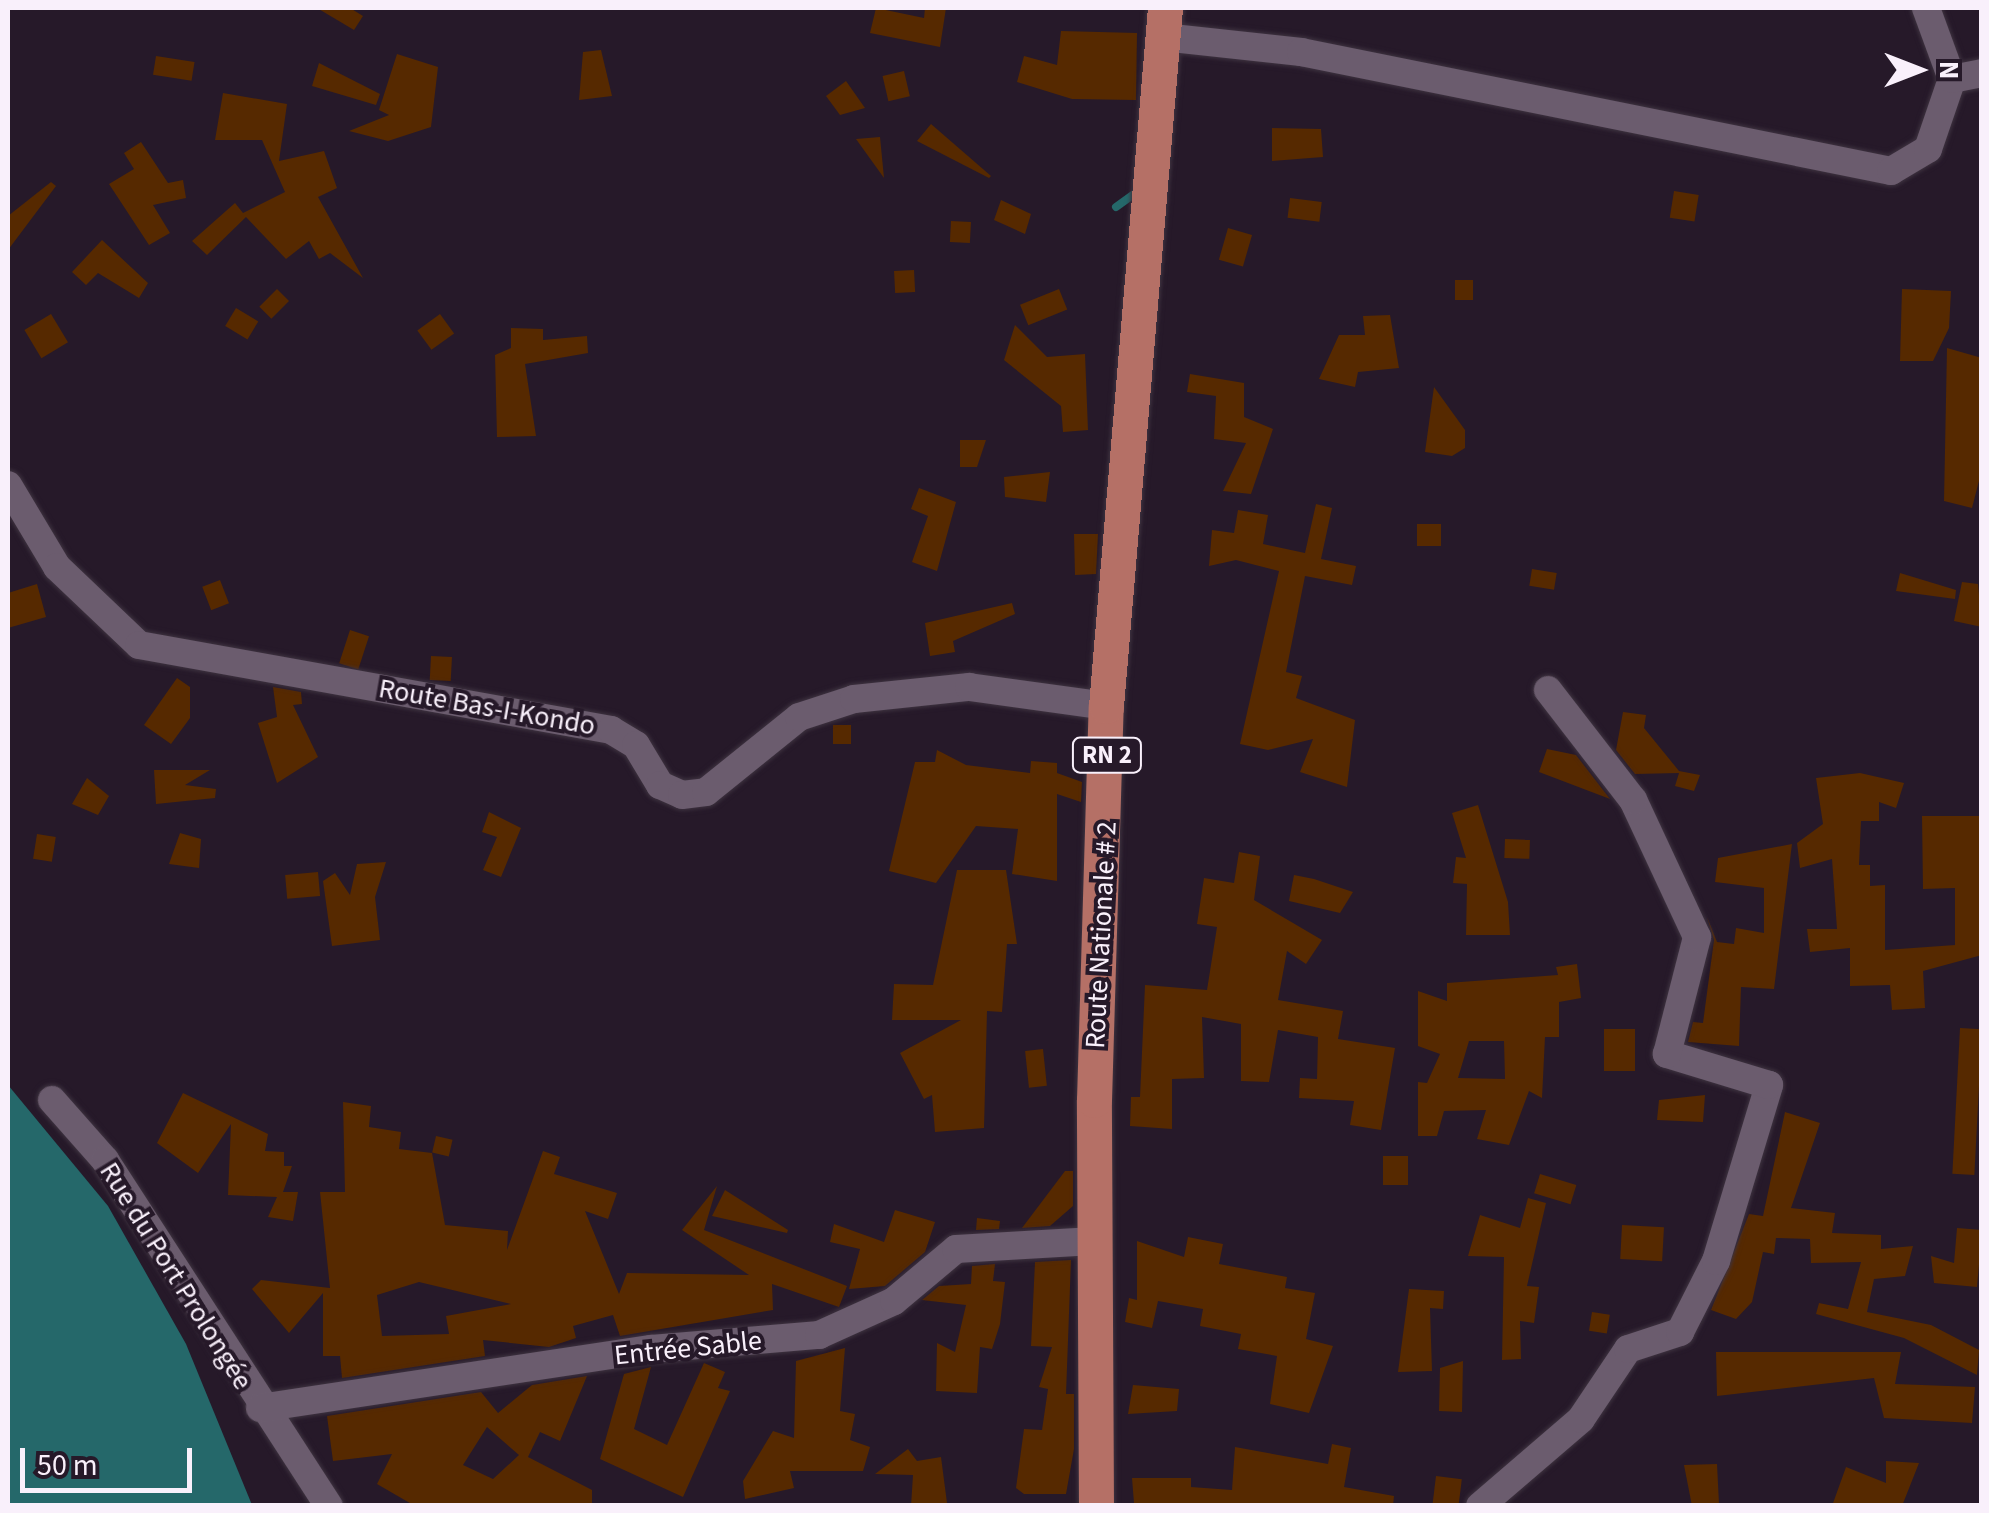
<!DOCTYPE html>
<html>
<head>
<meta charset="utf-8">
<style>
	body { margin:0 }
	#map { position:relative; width:1989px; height:1513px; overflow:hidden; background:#261929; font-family:"Source Sans 3",sans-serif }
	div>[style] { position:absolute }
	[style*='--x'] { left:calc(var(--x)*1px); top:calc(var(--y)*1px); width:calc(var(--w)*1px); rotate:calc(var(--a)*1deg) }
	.water>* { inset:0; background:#25686a }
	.stream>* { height:8px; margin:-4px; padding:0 4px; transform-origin:4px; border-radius:4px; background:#25686a }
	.building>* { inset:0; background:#562900; transform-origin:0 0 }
	.roads { filter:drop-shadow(0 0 2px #3e3340) drop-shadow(0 0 2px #3e3340) }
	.minor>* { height:28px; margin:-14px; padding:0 14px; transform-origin:14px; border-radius:14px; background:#6b5c6e }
	.major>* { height:35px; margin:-17.5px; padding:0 17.5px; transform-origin:17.5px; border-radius:17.5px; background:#b57066 }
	span { translate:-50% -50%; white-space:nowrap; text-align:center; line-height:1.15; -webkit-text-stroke:8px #261929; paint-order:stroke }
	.shield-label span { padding:2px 8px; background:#261929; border:2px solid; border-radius:8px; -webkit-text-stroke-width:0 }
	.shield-label { font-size:25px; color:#f9f0fb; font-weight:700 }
	.street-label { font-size:28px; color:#f9f0fb }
	.frame { position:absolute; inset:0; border:10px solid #f9f0fb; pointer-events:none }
	.north { position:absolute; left:1869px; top:20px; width:100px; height:100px; -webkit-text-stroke:8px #261929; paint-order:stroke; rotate:90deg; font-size:28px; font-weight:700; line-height:40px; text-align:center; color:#f9f0fb }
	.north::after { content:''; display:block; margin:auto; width:35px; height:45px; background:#f9f0fb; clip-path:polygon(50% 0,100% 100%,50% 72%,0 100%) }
	.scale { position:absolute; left:20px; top:1448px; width:172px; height:45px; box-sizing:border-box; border:5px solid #f9f0fb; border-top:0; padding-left:12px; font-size:30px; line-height:35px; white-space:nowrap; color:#f9f0fb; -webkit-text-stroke:8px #261929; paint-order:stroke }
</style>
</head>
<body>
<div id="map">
	<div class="water">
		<div style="clip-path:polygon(8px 1085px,108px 1206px,186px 1344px,252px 1505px,8px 1505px)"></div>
	</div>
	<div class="stream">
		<div style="--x:1116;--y:207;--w:24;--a:-36"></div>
	</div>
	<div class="building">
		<div style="clip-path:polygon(317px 8px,350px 8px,363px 16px,354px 30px)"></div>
		<div style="clip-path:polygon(876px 8px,924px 18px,925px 8px,946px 8px,940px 47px,870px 33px)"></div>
		<div style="clip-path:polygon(1061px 31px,1137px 33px,1136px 100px,1072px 99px,1017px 82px,1024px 56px,1057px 65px)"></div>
		<div style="clip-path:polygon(601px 50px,612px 96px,579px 100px,583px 52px)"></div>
		<div style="clip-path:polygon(397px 54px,438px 67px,431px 127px,388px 141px,349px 131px,389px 115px,379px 110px)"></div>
		<div style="left:156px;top:56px;width:39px;height:19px;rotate:9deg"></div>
		<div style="clip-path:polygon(319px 63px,380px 94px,376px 105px,312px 86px)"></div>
		<div style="left:904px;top:71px;width:26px;height:22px;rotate:77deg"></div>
		<div style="clip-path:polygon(846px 81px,865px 108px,840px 115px,826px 96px)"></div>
		<div style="clip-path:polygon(223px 93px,287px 104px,279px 161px,324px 151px,337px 188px,318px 197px,363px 278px,330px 253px,319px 259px,309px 241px,286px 259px,246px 217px,207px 255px,192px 241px,235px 203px,243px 213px,285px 192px,262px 140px,215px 140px)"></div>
		<div style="clip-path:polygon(931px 124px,991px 176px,989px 178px,917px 141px)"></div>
		<div style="clip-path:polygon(1272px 128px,1321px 129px,1323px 157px,1272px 161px)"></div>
		<div style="clip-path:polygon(880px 137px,884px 178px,856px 139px)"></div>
		<div style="clip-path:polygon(141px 142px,168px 183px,183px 180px,186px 198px,153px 205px,170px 233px,149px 245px,109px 184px,134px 169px,124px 153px)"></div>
		<div style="clip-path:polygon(51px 182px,56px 186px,8px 250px,8px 216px)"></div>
		<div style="left:1674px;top:191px;width:25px;height:27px;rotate:9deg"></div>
		<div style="left:1290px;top:198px;width:32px;height:20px;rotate:7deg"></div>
		<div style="clip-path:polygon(1001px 200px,1031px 214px,1025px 234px,994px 220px)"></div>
		<div style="left:951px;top:221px;width:20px;height:21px;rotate:3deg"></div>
		<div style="left:1228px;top:228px;width:25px;height:33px;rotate:16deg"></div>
		<div style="clip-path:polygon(102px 240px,148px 283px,139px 298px,98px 273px,86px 285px,72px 272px)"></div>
		<div style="left:914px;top:270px;width:22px;height:20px;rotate:87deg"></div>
		<div style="left:1455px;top:280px;width:18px;height:20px"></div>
		<div style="left:277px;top:289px;width:17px;height:25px;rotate:45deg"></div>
		<div style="left:1059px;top:289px;width:22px;height:42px;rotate:68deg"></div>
		<div style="clip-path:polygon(1902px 289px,1951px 291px,1949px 328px,1933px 361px,1900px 361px)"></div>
		<div style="left:236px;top:308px;width:26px;height:21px;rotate:31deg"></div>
		<div style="left:51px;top:314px;width:33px;height:31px;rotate:59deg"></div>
		<div style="left:440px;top:314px;width:24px;height:28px;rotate:54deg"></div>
		<div style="clip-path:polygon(1390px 315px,1399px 368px,1358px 372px,1355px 387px,1319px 379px,1339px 335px,1365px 335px,1363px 316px)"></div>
		<div style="clip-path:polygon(1015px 325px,1047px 357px,1085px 354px,1088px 430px,1063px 432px,1061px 406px,1004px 360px)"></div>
		<div style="clip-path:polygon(511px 328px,543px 329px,543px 340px,587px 336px,588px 353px,525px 364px,536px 436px,497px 437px,495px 355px,511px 348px)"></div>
		<div style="clip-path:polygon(1947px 348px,1982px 358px,1982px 469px,1972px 508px,1944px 501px)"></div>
		<div style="clip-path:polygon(1190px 374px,1244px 383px,1244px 417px,1273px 429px,1251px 494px,1223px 491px,1246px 443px,1214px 439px,1216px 396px,1187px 392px)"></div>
		<div style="clip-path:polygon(1434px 387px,1465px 430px,1465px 448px,1452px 456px,1425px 452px)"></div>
		<div style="clip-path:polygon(960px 440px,986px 440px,977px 467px,960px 467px)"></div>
		<div style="clip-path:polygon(1050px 472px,1046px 502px,1005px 497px,1004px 477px)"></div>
		<div style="clip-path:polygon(919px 488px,956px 502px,937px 571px,912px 562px,928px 516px,911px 509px)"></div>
		<div style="clip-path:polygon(1316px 504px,1332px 508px,1321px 559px,1356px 566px,1352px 585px,1305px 576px,1286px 672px,1302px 676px,1296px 698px,1355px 720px,1347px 787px,1300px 772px,1313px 739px,1268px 750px,1240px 744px,1279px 571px,1236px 560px,1209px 566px,1212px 530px,1234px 533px,1238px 510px,1268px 515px,1263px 544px,1305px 553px)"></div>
		<div style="left:1441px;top:524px;width:22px;height:24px;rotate:90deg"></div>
		<div style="clip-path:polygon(1074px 534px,1098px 534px,1096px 574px,1075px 575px)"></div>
		<div style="left:1532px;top:569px;width:25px;height:17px;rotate:9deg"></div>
		<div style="clip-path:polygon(1900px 573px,1956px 590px,1955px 599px,1896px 591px)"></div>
		<div style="left:220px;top:580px;width:25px;height:19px;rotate:69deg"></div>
		<div style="clip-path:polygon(1962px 582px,1978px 584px,1982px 627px,1954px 621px)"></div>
		<div style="clip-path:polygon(37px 584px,46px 617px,8px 628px,8px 593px)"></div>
		<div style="clip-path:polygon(1012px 603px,1015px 614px,953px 641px,955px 652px,930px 656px,925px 623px)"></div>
		<div style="left:350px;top:630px;width:20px;height:35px;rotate:18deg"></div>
		<div style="left:431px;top:656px;width:21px;height:24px;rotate:3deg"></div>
		<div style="clip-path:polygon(177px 678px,190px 687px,190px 718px,171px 744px,144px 725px)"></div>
		<div style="clip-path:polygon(273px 687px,301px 692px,302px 704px,293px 705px,318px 757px,277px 783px,258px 723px,277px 717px)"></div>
		<div style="clip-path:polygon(1623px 712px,1646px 715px,1644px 728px,1679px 771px,1700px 775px,1694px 791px,1675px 786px,1679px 773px,1635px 774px,1616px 750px)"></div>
		<div style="left:833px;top:725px;width:18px;height:19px"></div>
		<div style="clip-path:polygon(1547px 749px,1576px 755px,1610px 799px,1539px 772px)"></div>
		<div style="clip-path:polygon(937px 750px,966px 765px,1030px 773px,1031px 761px,1057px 763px,1057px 773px,1082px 782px,1081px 802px,1057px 794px,1057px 881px,1012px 874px,1018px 829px,976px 826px,936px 883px,889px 871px,915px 762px,935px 762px)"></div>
		<div style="clip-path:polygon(154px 770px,210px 770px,185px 785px,216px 789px,215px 798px,156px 804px)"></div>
		<div style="clip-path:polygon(1860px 773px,1904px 783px,1896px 808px,1879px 802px,1879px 821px,1861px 821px,1859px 865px,1870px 865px,1870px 886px,1885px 885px,1885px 950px,1955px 945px,1955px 888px,1923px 889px,1922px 816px,1982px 816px,1982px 955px,1923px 971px,1925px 1008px,1892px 1010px,1890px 985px,1850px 986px,1850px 948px,1810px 952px,1807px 929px,1837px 929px,1832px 859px,1800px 868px,1797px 843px,1823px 824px,1816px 778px)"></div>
		<div style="clip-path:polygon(87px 778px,109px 796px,98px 815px,72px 804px)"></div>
		<div style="clip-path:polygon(1478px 805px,1508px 902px,1510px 935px,1466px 935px,1467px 884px,1453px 883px,1456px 857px,1466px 858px,1452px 813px)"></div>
		<div style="clip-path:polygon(489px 812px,521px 828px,501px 877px,483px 870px,497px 837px,482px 832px)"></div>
		<div style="clip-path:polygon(180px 833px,201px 839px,199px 868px,169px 864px)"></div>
		<div style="left:37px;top:834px;width:19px;height:25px;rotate:9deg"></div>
		<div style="left:1505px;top:839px;width:25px;height:19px;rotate:2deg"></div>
		<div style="clip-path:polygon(1792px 844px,1774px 989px,1741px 987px,1739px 1046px,1688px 1042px,1693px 1022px,1703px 1023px,1714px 940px,1707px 917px,1717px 942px,1734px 944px,1736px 928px,1764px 933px,1764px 888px,1715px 882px,1718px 858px)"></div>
		<div style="clip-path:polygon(1239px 852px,1260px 856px,1254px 900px,1322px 940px,1306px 964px,1287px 951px,1278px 1000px,1343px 1011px,1338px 1039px,1395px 1048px,1381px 1130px,1350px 1125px,1354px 1101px,1299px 1098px,1300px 1078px,1317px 1079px,1318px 1037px,1278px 1030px,1269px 1082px,1241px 1081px,1241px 1024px,1202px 1017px,1204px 1078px,1172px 1079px,1172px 1129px,1130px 1126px,1131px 1097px,1140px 1097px,1145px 985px,1207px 990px,1217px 927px,1197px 924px,1204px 878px,1234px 883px)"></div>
		<div style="clip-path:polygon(386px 862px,375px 897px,380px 940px,332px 946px,323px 881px,335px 873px,350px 895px,357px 864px)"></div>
		<div style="clip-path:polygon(957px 870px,1006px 870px,1017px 944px,1007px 944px,1002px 1012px,987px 1011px,984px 1128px,935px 1132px,932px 1095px,924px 1099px,900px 1053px,961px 1020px,892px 1020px,894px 984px,933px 985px)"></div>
		<div style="left:318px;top:872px;width:24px;height:33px;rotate:85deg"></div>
		<div style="clip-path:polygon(1294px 875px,1314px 879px,1353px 892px,1340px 913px,1289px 901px)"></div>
		<div style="clip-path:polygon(evenodd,1577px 964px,1581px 998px,1559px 1002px,1559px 1037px,1545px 1037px,1542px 1098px,1529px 1091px,1509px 1145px,1477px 1139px,1486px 1110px,1444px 1111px,1437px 1136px,1418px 1136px,1418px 1082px,1427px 1083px,1440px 1054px,1418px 1046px,1418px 991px,1447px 1001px,1447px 983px,1558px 975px,1556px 967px,1577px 964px,1469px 1041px,1504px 1041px,1505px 1079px,1458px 1078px,1469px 1041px)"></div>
		<div style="left:1960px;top:1028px;width:22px;height:146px;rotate:3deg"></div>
		<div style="left:1604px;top:1029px;width:31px;height:42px"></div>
		<div style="left:1043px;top:1049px;width:37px;height:18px;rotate:84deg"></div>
		<div style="clip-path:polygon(183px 1093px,268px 1134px,265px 1151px,284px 1152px,284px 1166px,292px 1166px,283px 1192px,298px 1192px,293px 1221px,268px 1217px,277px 1197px,228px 1195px,231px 1124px,198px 1173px,157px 1143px)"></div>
		<div style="clip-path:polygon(1705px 1095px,1703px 1122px,1657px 1120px,1659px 1100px)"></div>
		<div style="clip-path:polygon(evenodd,343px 1102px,371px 1106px,369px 1127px,401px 1132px,399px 1149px,432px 1153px,445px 1225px,508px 1231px,507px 1250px,543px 1151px,560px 1157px,554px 1174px,617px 1193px,608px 1219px,585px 1211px,619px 1294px,627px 1273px,749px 1275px,682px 1230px,717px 1186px,704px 1230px,847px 1286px,839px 1307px,772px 1284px,773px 1310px,620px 1336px,613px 1315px,573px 1326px,576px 1338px,549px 1347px,483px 1340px,485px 1356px,342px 1378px,340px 1356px,323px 1356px,323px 1293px,289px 1333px,252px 1289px,261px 1280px,330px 1288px,320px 1192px,345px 1192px,343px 1102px,419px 1282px,511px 1304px,446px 1316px,449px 1334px,382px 1336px,377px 1295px,419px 1282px)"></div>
		<div style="clip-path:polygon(1785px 1112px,1820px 1123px,1791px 1208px,1835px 1213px,1832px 1233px,1881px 1235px,1881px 1249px,1913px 1246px,1905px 1276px,1874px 1279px,1867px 1312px,1931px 1325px,1979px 1350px,1977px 1375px,1904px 1338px,1816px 1314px,1819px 1303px,1848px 1309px,1861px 1262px,1811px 1263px,1810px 1239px,1776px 1238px,1774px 1254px,1763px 1252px,1752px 1302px,1736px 1319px,1711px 1310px,1749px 1214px,1763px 1216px)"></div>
		<div style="left:436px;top:1136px;width:17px;height:17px;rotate:13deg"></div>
		<div style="left:1383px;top:1156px;width:25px;height:29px"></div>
		<div style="clip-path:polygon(1065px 1171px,1073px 1171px,1073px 1206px,1050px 1226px,1022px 1228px)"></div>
		<div style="left:1540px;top:1174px;width:38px;height:20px;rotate:17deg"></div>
		<div style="clip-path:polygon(725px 1190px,788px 1230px,787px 1233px,712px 1216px)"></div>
		<div style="clip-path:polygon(1528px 1198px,1546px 1203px,1527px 1286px,1539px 1287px,1534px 1323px,1520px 1321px,1521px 1359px,1502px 1360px,1504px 1257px,1468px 1256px,1480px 1215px,1520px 1228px)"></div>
		<div style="clip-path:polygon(895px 1210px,935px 1222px,925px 1252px,885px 1286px,849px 1289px,860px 1249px,830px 1242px,834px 1224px,884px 1242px)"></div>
		<div style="clip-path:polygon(977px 1218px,1000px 1221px,999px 1229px,976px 1230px)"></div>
		<div style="left:1622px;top:1225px;width:42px;height:34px;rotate:3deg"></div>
		<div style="clip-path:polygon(1957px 1228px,1982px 1230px,1977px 1287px,1934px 1283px,1931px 1256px,1954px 1263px)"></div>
		<div style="clip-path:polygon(1188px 1237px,1223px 1244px,1219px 1264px,1287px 1277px,1285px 1288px,1315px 1293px,1306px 1339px,1333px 1346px,1309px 1413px,1270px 1404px,1277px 1356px,1238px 1349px,1241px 1334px,1200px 1326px,1203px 1309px,1158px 1301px,1152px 1328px,1125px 1322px,1129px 1298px,1137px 1300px,1137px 1241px,1184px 1257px)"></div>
		<div style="clip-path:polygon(1071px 1260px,1066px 1394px,1074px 1394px,1074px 1449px,1066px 1494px,1024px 1494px,1016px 1488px,1024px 1429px,1042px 1430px,1048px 1389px,1039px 1387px,1052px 1347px,1031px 1346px,1035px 1262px)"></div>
		<div style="clip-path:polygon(995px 1264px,993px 1281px,1005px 1282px,1000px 1324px,992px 1349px,980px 1347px,977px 1393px,936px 1391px,937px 1343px,955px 1352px,966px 1305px,922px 1300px,939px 1286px,971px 1284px,972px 1266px)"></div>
		<div style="clip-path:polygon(1409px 1289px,1444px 1291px,1443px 1309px,1430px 1308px,1432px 1371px,1398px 1372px)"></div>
		<div style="left:1592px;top:1312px;width:18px;height:19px;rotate:9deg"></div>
		<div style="clip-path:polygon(845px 1348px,840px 1411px,855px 1414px,850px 1440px,870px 1447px,863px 1471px,790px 1471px,794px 1488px,745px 1499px,743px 1481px,773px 1431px,794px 1438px,796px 1361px)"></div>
		<div style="clip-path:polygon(1716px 1352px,1901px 1352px,1895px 1384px,1975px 1387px,1972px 1423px,1884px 1418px,1874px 1378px,1717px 1396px)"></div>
		<div style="clip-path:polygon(1463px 1361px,1462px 1412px,1439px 1411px,1440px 1368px)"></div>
		<div style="clip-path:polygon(704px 1363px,725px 1372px,718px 1388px,730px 1391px,683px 1497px,600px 1459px,624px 1374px,651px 1367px,634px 1429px,667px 1445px)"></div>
		<div style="clip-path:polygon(evenodd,587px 1376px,560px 1441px,540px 1432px,528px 1457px,592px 1490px,592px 1506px,415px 1506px,377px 1484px,392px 1454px,333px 1461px,327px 1416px,481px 1392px,498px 1413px,532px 1385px,587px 1376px,487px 1427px,519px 1455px,493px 1479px,463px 1465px,487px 1427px)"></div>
		<div style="clip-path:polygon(1133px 1385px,1179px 1389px,1177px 1411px,1128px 1414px)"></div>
		<div style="clip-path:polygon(1332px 1444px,1351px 1448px,1344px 1487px,1394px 1496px,1393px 1506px,1134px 1503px,1132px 1478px,1191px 1478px,1191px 1487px,1232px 1490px,1235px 1447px,1328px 1464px)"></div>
		<div style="clip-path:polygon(908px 1449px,917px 1461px,941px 1457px,947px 1503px,911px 1506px,913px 1475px,875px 1474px)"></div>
		<div style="clip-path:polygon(1886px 1461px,1919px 1463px,1902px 1506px,1832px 1506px,1846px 1467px,1886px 1483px)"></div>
		<div style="clip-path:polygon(1717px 1464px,1719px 1504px,1692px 1506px,1684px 1465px)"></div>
		<div style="left:1436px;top:1476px;width:26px;height:30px;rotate:7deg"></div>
	</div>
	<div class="roads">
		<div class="minor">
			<div style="--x:1926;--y:8;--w:76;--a:69.9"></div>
			<div style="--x:1163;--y:37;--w:139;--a:6.2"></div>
			<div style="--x:1301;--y:52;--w:602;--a:11.4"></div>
			<div style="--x:1891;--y:171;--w:43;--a:-30.7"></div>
			<div style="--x:1928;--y:149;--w:74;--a:-71.1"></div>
			<div style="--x:1952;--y:79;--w:31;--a:-11"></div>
			<div style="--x:8;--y:485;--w:96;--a:59.1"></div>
			<div style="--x:57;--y:567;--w:113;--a:43.6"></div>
			<div style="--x:139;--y:645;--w:480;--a:10.2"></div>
			<div style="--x:611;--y:730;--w:29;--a:31"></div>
			<div style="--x:636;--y:745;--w:47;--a:59"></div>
			<div style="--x:660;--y:785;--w:24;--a:24"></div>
			<div style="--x:682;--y:795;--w:24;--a:-7"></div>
			<div style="--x:706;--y:792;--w:119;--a:-38.9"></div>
			<div style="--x:799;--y:717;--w:58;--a:-18.1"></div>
			<div style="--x:854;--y:699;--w:116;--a:-6"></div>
			<div style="--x:969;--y:687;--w:138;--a:7.9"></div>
			<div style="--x:52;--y:1100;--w:80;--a:48.5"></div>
			<div style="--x:105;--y:1160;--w:412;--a:57.1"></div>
			<div style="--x:260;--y:1408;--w:395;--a:-8.6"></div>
			<div style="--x:651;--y:1349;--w:169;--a:-4.8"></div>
			<div style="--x:819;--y:1335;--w:82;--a:-24.4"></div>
			<div style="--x:894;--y:1301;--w:81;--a:-40"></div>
			<div style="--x:956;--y:1249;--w:138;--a:-3.3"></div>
			<div style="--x:1480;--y:1506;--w:133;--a:-40.7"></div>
			<div style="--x:1581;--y:1419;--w:84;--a:-56.1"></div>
			<div style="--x:1628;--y:1349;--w:55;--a:-18.1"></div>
			<div style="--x:1680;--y:1332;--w:80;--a:-63.1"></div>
			<div style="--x:1716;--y:1261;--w:184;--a:-73.2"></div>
			<div style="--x:1769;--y:1085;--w:107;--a:-163.1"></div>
			<div style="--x:1667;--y:1054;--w:121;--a:-75.6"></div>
			<div style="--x:1697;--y:937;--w:151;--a:-115"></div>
			<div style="--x:1633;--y:800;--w:139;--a:-127.7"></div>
		</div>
		<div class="major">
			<div style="--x:1096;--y:1506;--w:406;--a:-90.3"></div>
			<div style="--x:1094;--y:1100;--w:394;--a:-88.3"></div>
			<div style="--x:1106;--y:706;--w:700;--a:-85.17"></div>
		</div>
	</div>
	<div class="shield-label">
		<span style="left:1107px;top:755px">RN 2</span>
	</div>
	<div class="street-label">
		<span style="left:487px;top:707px;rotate:10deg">Route Bas-I-Kondo</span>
		<span style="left:1101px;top:935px;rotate:-87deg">Route Nationale # 2</span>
		<span style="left:176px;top:1276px;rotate:58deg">Rue du Port Prolongée</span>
		<span style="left:688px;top:1348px;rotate:-6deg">Entrée Sable</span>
	</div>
	<div class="frame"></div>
	<div class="north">N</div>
	<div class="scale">50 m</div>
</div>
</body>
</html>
